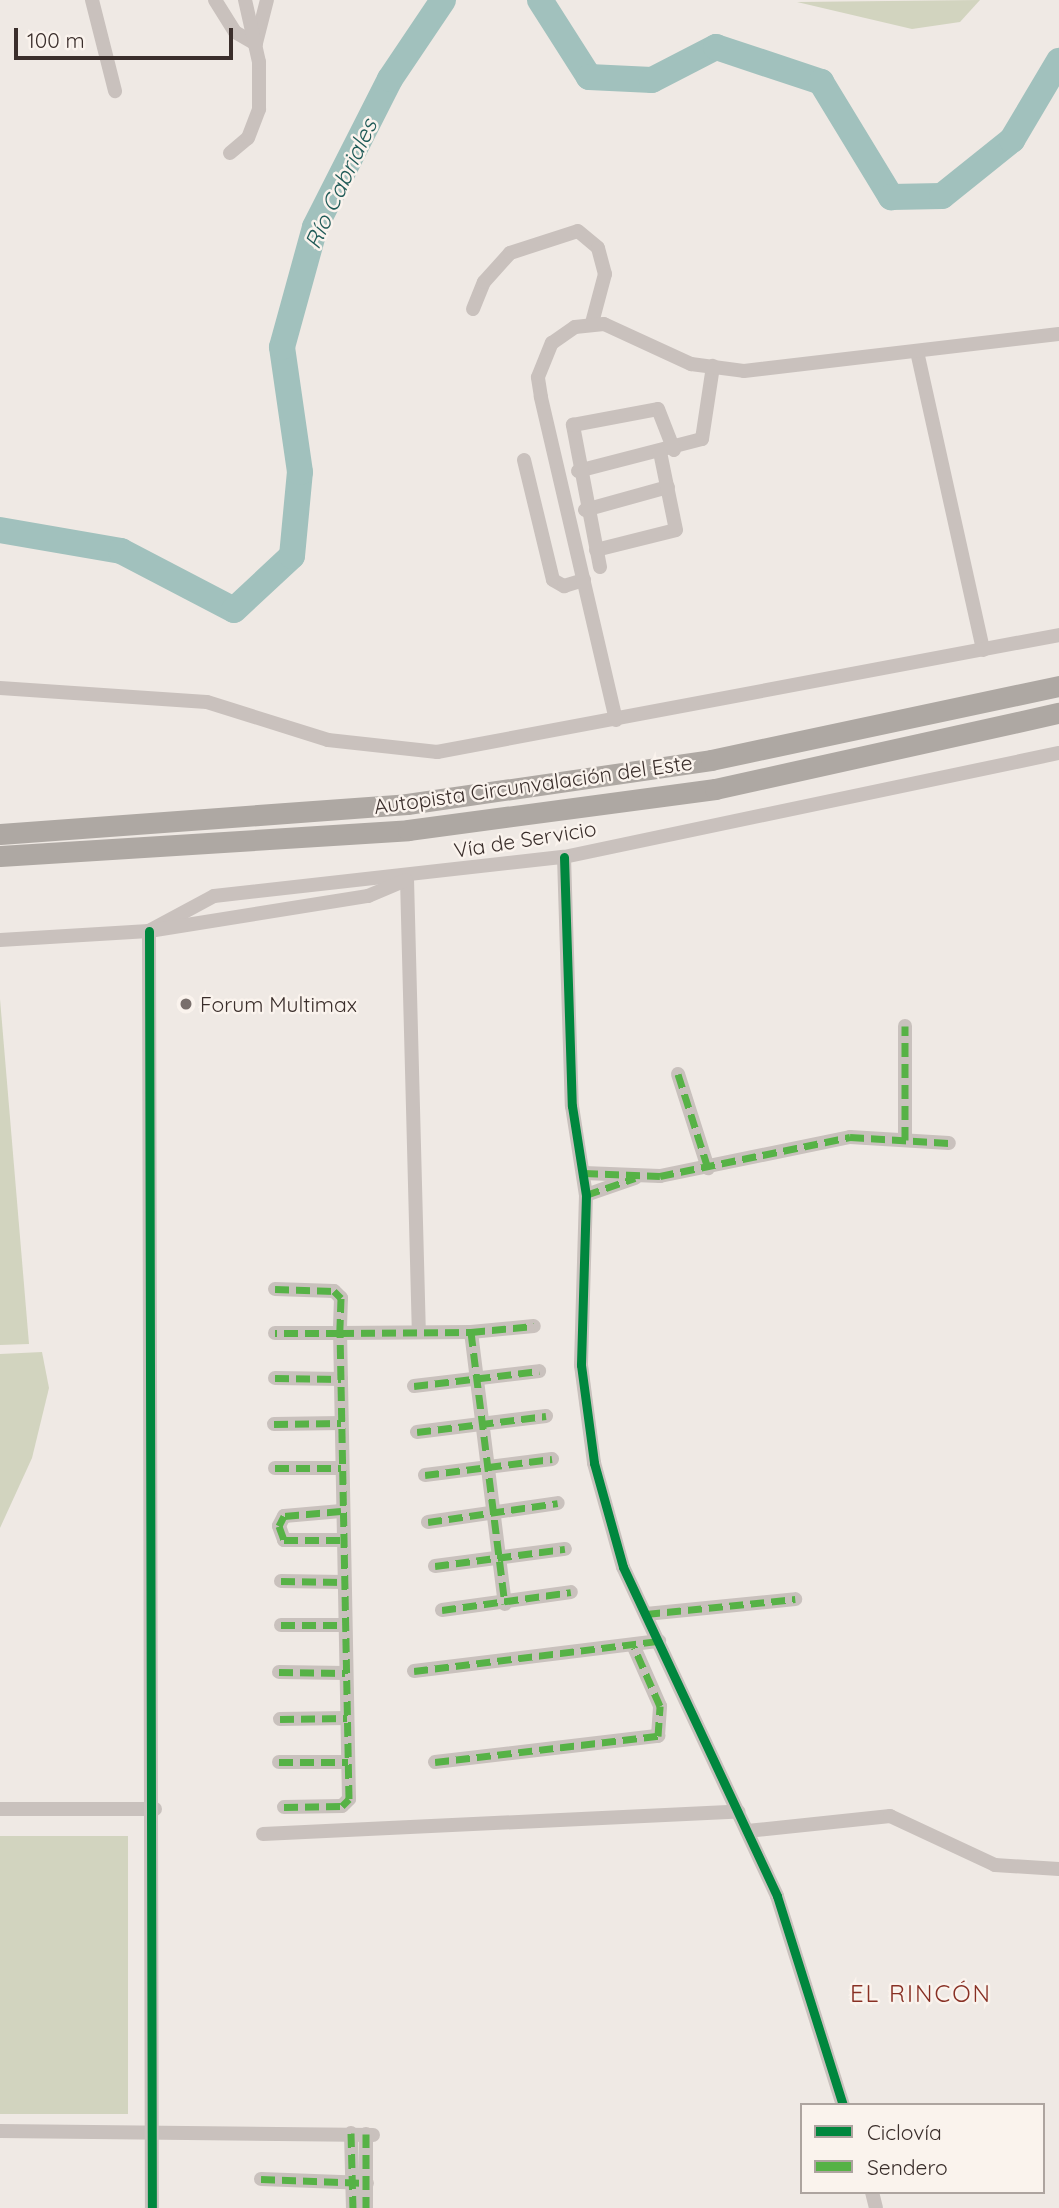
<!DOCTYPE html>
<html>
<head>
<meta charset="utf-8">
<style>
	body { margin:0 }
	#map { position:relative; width:1059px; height:2208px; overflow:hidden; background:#efe9e4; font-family:Quicksand,sans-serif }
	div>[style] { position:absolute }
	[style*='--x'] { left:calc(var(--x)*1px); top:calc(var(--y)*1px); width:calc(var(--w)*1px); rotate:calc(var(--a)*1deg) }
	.green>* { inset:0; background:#d2d4bf; transform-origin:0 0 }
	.river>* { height:26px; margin:-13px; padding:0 13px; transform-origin:13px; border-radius:13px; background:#a1c1bd }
	.minor>* { height:14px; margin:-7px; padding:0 7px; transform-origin:7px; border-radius:7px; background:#c9c1bd }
	.highway>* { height:21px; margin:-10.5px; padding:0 10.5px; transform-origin:10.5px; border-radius:10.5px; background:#aea8a3 }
	.quiet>* { height:7px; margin-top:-3.5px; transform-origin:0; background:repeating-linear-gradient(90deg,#56b246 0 14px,transparent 0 21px) }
	.cycleway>* { height:9px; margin:-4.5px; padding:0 4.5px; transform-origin:4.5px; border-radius:4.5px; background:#00873e }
	.dots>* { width:19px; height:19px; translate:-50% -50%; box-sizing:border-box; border:4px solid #faf3ed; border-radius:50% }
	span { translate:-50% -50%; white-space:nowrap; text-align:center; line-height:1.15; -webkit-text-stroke:5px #faf3ed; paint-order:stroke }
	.street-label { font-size:21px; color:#3a2e2b }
	.poi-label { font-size:21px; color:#3a2e2b }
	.left { translate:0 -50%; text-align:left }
	.water-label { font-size:23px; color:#205b58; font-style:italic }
	.quarter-label { font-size:24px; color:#883024; letter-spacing:2px }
	.legend { position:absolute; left:800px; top:2103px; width:245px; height:91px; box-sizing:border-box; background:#faf3ed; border:2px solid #ada49f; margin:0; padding:9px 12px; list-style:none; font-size:21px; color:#3a2e2b }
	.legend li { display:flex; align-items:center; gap:14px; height:35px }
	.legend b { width:35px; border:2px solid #ada49f }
	.scale { position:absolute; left:14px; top:28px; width:219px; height:32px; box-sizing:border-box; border:4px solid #3a2e2b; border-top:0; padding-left:9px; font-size:21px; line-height:24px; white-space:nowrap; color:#3a2e2b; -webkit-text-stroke:5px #faf3ed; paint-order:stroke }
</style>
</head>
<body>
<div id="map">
	<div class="green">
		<div style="clip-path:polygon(980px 0,960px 22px,912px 29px,797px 2px)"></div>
		<div style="clip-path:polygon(0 999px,29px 1344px,0 1345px)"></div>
		<div style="clip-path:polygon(42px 1352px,49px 1388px,32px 1458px,0 1528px,0 1354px)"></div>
		<div style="left:0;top:1836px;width:128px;height:278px"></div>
	</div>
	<div class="river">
		<div style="--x:540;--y:0;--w:91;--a:57.5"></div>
		<div style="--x:589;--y:77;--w:63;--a:2.7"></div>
		<div style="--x:652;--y:80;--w:72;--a:-27.3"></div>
		<div style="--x:716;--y:47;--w:111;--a:18.4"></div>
		<div style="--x:821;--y:82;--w:135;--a:58.7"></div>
		<div style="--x:891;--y:197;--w:51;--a:-1.1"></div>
		<div style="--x:942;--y:196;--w:90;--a:-38.7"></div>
		<div style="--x:1012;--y:140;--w:92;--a:-59.3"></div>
		<div style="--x:0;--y:530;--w:123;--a:9.8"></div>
		<div style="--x:121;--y:551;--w:127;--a:27.6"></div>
		<div style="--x:234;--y:610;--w:79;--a:-43"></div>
		<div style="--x:292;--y:556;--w:84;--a:-84.6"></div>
		<div style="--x:300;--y:472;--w:126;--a:-98.2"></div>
		<div style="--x:282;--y:347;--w:124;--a:-74.6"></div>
		<div style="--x:315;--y:227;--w:166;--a:-63.1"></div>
		<div style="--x:390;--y:79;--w:95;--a:-56.1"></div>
	</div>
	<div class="minor">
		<div style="--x:92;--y:0;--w:94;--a:75.8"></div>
		<div style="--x:215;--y:0;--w:38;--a:58"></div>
		<div style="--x:235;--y:32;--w:24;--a:30"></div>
		<div style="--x:256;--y:43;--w:44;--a:-75.7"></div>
		<div style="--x:230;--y:153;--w:23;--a:-40"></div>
		<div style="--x:248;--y:138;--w:31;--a:-69"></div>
		<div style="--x:259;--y:109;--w:47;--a:-90"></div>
		<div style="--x:259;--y:62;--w:64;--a:-102.7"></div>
		<div style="--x:473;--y:309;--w:29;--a:-68"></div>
		<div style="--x:484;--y:282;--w:39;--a:-48"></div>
		<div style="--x:510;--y:253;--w:71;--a:-17.9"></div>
		<div style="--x:578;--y:231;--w:26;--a:40"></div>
		<div style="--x:598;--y:248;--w:27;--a:75"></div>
		<div style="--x:605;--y:274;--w:51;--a:104.9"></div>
		<div style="--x:918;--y:356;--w:301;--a:77.5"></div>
		<div style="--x:524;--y:460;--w:123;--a:76.4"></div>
		<div style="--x:553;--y:580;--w:13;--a:29"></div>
		<div style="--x:564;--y:586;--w:21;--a:-17"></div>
		<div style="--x:578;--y:471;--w:128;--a:-14.5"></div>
		<div style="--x:702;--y:439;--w:74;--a:-81.4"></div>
		<div style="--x:585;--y:510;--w:86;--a:-15.5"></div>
		<div style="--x:596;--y:550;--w:82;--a:-14"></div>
		<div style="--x:676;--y:530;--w:80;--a:-101.6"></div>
		<div style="--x:600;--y:567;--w:145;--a:-100.8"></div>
		<div style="--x:573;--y:425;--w:86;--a:-10.7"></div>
		<div style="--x:658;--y:409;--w:44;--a:68.7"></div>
		<div style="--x:0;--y:688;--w:207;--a:3.9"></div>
		<div style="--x:207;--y:702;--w:127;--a:17.4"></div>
		<div style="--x:328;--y:740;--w:110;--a:6.3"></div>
		<div style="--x:437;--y:752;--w:633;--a:-10.65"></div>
		<div style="--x:616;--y:720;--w:332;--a:-103.1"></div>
		<div style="--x:541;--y:397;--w:20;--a:-99"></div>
		<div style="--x:538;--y:377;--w:37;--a:-68"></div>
		<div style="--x:552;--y:343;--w:28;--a:-35"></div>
		<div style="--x:575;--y:327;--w:29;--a:-6"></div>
		<div style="--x:604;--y:324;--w:96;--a:24.7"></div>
		<div style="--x:691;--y:364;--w:53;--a:7.5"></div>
		<div style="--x:744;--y:371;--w:317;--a:-6.7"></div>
		<div style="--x:564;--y:857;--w:249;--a:88.2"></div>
		<div style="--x:572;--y:1106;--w:90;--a:81.1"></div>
		<div style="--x:586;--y:1195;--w:170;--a:91.7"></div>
		<div style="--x:581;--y:1365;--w:99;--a:82.4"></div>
		<div style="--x:594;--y:1463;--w:108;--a:74.4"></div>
		<div style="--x:623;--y:1567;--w:363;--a:64.9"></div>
		<div style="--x:777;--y:1896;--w:219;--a:72.5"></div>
		<div style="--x:407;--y:879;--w:451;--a:88.5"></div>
		<div style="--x:149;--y:931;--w:1277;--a:89.87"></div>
		<div style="--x:149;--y:931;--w:74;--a:-28.3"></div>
		<div style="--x:214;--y:896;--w:352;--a:-6.4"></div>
		<div style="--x:564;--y:857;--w:506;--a:-11.87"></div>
		<div style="--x:0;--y:940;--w:149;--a:-3.5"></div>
		<div style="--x:149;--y:931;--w:222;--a:-9.1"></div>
		<div style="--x:368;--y:896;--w:41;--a:-22.8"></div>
		<div style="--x:678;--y:1074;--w:99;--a:72.3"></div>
		<div style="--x:905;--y:1140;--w:114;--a:-90"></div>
		<div style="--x:584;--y:1173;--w:76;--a:2.3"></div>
		<div style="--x:660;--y:1176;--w:194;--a:-11.6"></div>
		<div style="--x:850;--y:1137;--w:99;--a:3.5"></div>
		<div style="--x:586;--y:1195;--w:52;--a:-19.1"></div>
		<div style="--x:275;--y:1289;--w:59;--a:1.9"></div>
		<div style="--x:334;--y:1291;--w:10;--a:45"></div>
		<div style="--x:341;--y:1298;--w:35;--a:92"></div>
		<div style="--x:340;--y:1333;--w:65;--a:180"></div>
		<div style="--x:471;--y:1332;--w:63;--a:-5.4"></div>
		<div style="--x:275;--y:1378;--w:66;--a:0.9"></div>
		<div style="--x:414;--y:1386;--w:126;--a:-6.8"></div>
		<div style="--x:274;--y:1424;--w:67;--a:-0.9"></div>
		<div style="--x:417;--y:1432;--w:130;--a:-7.1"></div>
		<div style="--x:275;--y:1468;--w:66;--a:0"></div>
		<div style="--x:425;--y:1475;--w:128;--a:-7.2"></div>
		<div style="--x:341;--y:1511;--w:57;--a:175"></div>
		<div style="--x:284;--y:1516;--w:11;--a:117"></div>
		<div style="--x:279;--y:1526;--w:15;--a:70"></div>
		<div style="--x:284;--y:1540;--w:58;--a:0"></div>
		<div style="--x:428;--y:1522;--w:131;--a:-8.3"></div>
		<div style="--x:435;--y:1566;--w:131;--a:-7.5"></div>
		<div style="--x:281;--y:1581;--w:62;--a:0.9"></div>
		<div style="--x:442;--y:1610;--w:130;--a:-7.9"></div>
		<div style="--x:646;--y:1614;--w:150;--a:-5.7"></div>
		<div style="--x:281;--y:1625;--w:64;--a:0"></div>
		<div style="--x:414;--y:1671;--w:247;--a:-7"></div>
		<div style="--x:279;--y:1672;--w:66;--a:0.9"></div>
		<div style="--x:280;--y:1719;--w:67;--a:-0.9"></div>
		<div style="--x:279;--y:1762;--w:69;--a:0"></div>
		<div style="--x:435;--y:1762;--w:225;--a:-6.7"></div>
		<div style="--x:658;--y:1736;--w:30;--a:-86"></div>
		<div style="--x:660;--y:1706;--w:64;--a:-113.8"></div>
		<div style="--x:284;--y:1807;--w:58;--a:-1"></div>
		<div style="--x:342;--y:1806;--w:10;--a:-45"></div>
		<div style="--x:349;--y:1799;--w:466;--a:-91.1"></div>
		<div style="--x:340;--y:1333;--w:131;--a:-0.4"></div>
		<div style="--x:471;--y:1332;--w:274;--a:82.9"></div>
		<div style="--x:0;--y:1809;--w:155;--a:0"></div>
		<div style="--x:747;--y:1831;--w:144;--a:-6"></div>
		<div style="--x:890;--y:1816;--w:116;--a:25"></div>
		<div style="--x:995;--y:1865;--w:64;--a:3.6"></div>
		<div style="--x:263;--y:1834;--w:476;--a:-2.7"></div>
		<div style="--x:0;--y:2131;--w:373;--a:0.6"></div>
		<div style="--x:351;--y:2133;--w:75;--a:88.5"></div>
		<div style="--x:366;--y:2134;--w:74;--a:90"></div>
		<div style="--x:261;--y:2179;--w:106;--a:2.2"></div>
		<div style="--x:872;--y:2192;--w:16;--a:76"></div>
	</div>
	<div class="highway">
		<div style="--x:0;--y:834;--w:408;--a:-4.2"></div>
		<div style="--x:407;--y:804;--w:307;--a:-8.2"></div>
		<div style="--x:711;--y:760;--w:356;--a:-12"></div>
		<div style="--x:0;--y:856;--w:409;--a:-3.6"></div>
		<div style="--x:408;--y:830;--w:310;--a:-7.6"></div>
		<div style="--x:715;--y:789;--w:352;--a:-12.5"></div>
	</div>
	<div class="quiet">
		<div style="--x:678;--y:1074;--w:99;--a:72.3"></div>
		<div style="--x:905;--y:1140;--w:114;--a:-90"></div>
		<div style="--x:584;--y:1173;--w:76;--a:2.3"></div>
		<div style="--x:660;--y:1176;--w:194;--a:-11.6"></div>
		<div style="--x:850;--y:1137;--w:99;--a:3.5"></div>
		<div style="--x:586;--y:1195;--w:52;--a:-19.1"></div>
		<div style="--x:275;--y:1289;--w:59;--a:1.9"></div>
		<div style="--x:334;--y:1291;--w:10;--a:45"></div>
		<div style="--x:341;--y:1298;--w:35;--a:92"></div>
		<div style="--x:340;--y:1333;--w:65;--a:180"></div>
		<div style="--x:471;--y:1332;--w:63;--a:-5.4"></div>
		<div style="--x:275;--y:1378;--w:66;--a:0.9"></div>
		<div style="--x:414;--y:1386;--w:126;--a:-6.8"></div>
		<div style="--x:274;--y:1424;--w:67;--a:-0.9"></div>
		<div style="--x:417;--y:1432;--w:130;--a:-7.1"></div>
		<div style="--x:275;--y:1468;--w:66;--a:0"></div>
		<div style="--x:425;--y:1475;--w:128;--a:-7.2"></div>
		<div style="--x:341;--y:1511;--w:57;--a:175"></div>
		<div style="--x:284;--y:1516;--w:11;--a:117"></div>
		<div style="--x:279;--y:1526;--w:15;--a:70"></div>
		<div style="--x:284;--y:1540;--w:58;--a:0"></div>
		<div style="--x:428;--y:1522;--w:131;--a:-8.3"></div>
		<div style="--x:435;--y:1566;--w:131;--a:-7.5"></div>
		<div style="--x:281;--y:1581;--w:62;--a:0.9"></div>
		<div style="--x:442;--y:1610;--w:130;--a:-7.9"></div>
		<div style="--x:646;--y:1614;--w:150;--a:-5.7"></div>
		<div style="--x:281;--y:1625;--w:64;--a:0"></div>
		<div style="--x:414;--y:1671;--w:247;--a:-7"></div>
		<div style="--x:279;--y:1672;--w:66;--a:0.9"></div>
		<div style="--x:280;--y:1719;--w:67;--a:-0.9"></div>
		<div style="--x:279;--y:1762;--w:69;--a:0"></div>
		<div style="--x:435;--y:1762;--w:225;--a:-6.7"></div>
		<div style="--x:658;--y:1736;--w:30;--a:-86"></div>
		<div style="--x:660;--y:1706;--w:64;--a:-113.8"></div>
		<div style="--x:284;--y:1807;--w:58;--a:-1"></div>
		<div style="--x:342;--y:1806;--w:10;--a:-45"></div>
		<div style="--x:349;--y:1799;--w:466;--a:-91.1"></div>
		<div style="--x:340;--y:1333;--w:131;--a:-0.4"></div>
		<div style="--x:471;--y:1332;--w:274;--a:82.9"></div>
		<div style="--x:351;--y:2133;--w:75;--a:88.5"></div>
		<div style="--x:366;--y:2134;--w:74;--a:90"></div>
		<div style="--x:261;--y:2179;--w:106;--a:2.2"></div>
	</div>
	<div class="cycleway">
		<div style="--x:564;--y:857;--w:249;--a:88.2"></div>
		<div style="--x:572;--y:1106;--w:90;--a:81.1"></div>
		<div style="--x:586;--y:1195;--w:170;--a:91.7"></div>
		<div style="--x:581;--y:1365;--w:99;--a:82.4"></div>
		<div style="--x:594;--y:1463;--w:108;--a:74.4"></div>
		<div style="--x:623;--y:1567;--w:363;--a:64.9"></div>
		<div style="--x:777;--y:1896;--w:219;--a:72.5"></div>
		<div style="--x:149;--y:931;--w:1277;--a:89.87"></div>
	</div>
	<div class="dots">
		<div style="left:186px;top:1004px;background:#796f6c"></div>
	</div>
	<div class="street-label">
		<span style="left:533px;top:784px;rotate:-8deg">Autopista Circunvalación del Este</span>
		<span style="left:525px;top:839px;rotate:-9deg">Vía de Servicio</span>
	</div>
	<div class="poi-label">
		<span class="left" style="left:200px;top:1004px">Forum Multimax</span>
	</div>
	<div class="water-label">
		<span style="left:341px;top:184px;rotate:-65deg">Río Cabriales</span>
	</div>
	<div class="quarter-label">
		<span style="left:921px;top:1994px">EL RINCÓN</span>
	</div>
	<ul class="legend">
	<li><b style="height:9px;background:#00873e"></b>Ciclovía</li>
	<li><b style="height:9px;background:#56b246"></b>Sendero</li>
	</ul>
	<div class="scale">100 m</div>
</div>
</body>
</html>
